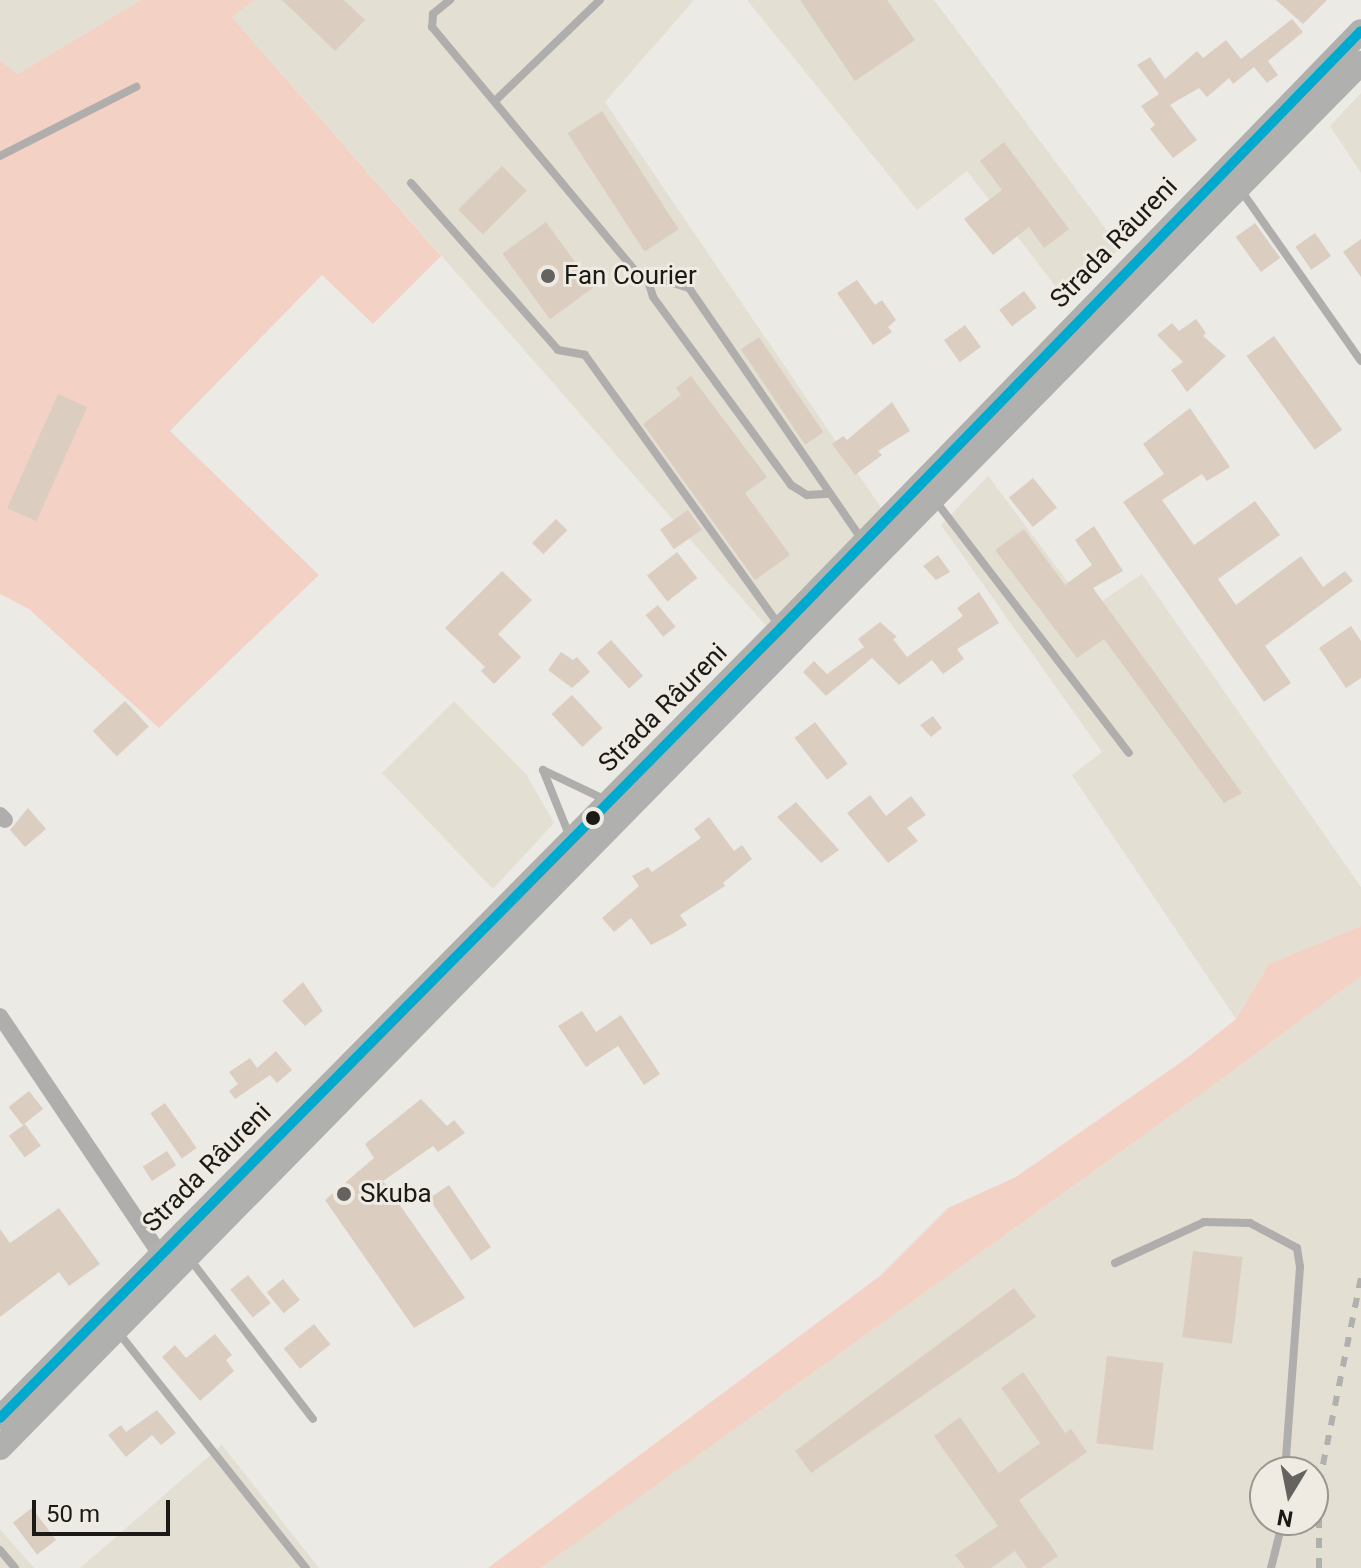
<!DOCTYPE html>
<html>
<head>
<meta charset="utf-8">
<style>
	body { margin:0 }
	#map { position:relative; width:1361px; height:1568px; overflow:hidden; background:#eceae5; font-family:Roboto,sans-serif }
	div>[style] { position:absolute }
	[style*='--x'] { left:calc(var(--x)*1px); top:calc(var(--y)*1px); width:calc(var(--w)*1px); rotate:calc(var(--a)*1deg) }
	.built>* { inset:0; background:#e3dfd3 }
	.green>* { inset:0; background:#f4d1c5 }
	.building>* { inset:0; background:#dbcec1; transform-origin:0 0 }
	.service>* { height:8px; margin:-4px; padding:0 4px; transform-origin:4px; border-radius:4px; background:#afaeac }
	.minor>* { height:16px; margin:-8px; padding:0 8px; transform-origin:8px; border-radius:8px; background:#afaeac }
	.primary>* { height:24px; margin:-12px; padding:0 12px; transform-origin:12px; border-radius:12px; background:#b0b0ae }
	.rail>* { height:6px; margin-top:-3px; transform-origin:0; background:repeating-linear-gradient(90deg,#b0b0ae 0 10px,transparent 0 20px) }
	.bus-1>* { height:10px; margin:-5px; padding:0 5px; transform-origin:5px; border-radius:5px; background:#00a9ce }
	.dots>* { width:22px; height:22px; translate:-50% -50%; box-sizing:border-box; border:4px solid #efebe2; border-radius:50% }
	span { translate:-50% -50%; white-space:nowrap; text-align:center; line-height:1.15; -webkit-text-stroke:6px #efebe2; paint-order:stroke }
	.street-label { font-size:26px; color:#1b1a17 }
	.poi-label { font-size:26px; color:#1b1a17 }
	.left { translate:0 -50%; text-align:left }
	.north { position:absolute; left:1249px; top:1456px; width:80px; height:80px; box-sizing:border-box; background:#efebe2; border:2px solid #9a9791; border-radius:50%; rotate:190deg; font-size:22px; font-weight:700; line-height:32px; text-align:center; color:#1b1a17 }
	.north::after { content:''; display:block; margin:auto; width:28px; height:36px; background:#64635f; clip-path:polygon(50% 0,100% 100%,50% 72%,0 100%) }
	.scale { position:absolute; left:32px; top:1500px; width:138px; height:36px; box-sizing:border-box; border:4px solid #1b1a17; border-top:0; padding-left:10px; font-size:24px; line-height:28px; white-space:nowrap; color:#1b1a17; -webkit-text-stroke:6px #efebe2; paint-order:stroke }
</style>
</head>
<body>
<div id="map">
	<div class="built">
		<div style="clip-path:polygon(0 0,141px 0,18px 74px,0 60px)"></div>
		<div style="clip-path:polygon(254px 0,694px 0,605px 102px,884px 512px,768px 628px,232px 17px)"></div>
		<div style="clip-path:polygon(747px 0,934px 0,1120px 248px,1066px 300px,967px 171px,917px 210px)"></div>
		<div style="clip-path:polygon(1361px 93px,1361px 173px,1330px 126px)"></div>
		<div style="clip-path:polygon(988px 476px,1089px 610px,1142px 574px,1361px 887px,1361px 926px,1269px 964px,1236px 1019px,1072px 775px,1102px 752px,941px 525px)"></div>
		<div style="clip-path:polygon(454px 701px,526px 774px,554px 823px,493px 889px,382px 773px)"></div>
		<div style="clip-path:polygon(evenodd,1361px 976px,1361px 1568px,541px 1568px,1197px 1097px,1361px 976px,1265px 1472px,1313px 1472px,1313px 1520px,1265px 1520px,1265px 1472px)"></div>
		<div style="clip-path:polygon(222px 1445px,319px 1568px,80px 1568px)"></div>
		<div style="clip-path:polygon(0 1529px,34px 1568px,0 1568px)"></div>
	</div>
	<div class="green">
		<div style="clip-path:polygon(141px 0,254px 0,232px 17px,441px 256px,373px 324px,322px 275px,170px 431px,319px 575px,159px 728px,29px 609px,0 594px,0 60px,18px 74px)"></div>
		<div style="clip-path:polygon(1361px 926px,1361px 976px,1197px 1097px,541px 1568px,488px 1568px,880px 1276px,948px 1208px,1016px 1177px,1187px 1058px,1236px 1019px,1269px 964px)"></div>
	</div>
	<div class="building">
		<div style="clip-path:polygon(282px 0,344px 0,365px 20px,335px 51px)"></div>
		<div style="clip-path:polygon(800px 0,887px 0,915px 40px,855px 81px)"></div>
		<div style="clip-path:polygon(1276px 0,1327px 0,1303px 24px)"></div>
		<div style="clip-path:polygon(1292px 19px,1303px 32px,1268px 61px,1278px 75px,1267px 83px,1254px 67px,1233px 84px,1229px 78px,1207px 97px,1199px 88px,1170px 105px,1197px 140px,1173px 158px,1150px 129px,1155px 125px,1141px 106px,1159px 94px,1137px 65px,1150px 57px,1165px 79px,1197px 51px,1203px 58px,1226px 40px,1241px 59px)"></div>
		<div style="left:602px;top:111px;width:141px;height:41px;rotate:57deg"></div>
		<div style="clip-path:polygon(1004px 142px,1069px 229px,1044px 248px,1029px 227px,993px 255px,964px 219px,1002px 190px,980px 161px)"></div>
		<div style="left:502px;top:166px;width:35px;height:62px;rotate:45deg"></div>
		<div style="left:546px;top:222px;width:81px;height:54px;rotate:54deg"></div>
		<div style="left:1255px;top:223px;width:43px;height:24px;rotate:54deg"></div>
		<div style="left:1315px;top:233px;width:28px;height:24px;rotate:55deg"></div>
		<div style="clip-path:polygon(1361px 239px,1361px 277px,1343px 252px)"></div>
		<div style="clip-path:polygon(857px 280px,875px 305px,882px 300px,896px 320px,888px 327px,892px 332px,873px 345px,837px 293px)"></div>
		<div style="left:1024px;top:291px;width:21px;height:31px;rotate:53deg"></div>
		<div style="clip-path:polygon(1196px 319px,1206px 333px,1203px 336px,1226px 356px,1187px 392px,1171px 370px,1183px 362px,1157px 335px,1172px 323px,1179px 331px)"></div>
		<div style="left:965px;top:325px;width:27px;height:26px;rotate:54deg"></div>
		<div style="left:1274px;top:336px;width:116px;height:34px;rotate:54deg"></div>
		<div style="left:759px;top:337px;width:115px;height:22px;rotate:56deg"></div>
		<div style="clip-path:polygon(691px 376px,767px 477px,745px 493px,790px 555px,755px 580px,643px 424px,681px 395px,676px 388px)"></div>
		<div style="left:58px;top:394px;width:32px;height:125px;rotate:24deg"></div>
		<div style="clip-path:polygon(892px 402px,910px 431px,878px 451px,882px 455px,855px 475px,832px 444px,843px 436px,847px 440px)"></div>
		<div style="clip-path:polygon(1190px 408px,1230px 467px,1207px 481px,1202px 474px,1162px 500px,1194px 545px,1255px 501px,1280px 535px,1218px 579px,1236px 605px,1301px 556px,1323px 587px,1345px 571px,1353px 581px,1265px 646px,1291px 683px,1264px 702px,1123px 502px,1164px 474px,1143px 444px)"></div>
		<div style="left:1033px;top:478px;width:38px;height:31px;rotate:51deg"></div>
		<div style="left:688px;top:510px;width:24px;height:34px;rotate:55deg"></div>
		<div style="left:556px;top:519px;width:16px;height:34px;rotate:45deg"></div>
		<div style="clip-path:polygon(1094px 526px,1123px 571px,1093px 588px,1242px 793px,1224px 803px,1104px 639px,1077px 658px,995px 550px,1024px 529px,1065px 585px,1092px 565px,1075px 540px)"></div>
		<div style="left:677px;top:552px;width:33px;height:38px;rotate:52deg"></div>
		<div style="clip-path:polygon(938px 555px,950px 572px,936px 580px,923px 566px)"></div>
		<div style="clip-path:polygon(502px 571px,532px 600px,498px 634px,521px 657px,494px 684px,481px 671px,485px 667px,445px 628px)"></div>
		<div style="clip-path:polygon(979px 592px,999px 623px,957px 649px,964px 659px,943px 674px,932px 660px,899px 685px,872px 658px,826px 696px,803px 672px,814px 661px,827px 674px,864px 647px,858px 639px,880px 622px,897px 637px,893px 639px,907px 657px,963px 616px,957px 608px)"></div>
		<div style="left:658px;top:605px;width:28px;height:16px;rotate:51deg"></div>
		<div style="clip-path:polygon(1351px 626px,1361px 641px,1361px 678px,1346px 688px,1319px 648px)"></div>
		<div style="left:611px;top:640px;width:48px;height:19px;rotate:48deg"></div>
		<div style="clip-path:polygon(561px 652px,573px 660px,577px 657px,590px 672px,572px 688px,548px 670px)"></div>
		<div style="left:572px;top:695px;width:45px;height:28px;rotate:47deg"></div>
		<div style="left:125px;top:701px;width:35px;height:44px;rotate:47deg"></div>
		<div style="clip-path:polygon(933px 716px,942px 728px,931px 737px,920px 725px)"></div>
		<div style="left:815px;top:722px;width:53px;height:26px;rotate:52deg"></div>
		<div style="clip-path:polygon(870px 795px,886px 816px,911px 796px,926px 815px,907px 828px,918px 841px,888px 863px,847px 813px)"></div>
		<div style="clip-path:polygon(796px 802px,839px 850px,821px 863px,777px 817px)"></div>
		<div style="clip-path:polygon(28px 808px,46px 829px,25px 847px,10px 830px)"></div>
		<div style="clip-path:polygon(709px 817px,734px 851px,742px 845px,752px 859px,723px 883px,725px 886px,680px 915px,687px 925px,672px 934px,651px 945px,631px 918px,614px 932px,602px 918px,639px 886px,632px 876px,648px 867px,652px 872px,701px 838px,694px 829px)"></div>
		<div style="clip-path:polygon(303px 982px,323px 1011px,305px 1026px,282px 1001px)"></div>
		<div style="clip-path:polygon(582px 1011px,596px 1032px,621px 1015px,660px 1074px,644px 1085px,618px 1046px,586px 1067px,558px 1026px)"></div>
		<div style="clip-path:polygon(276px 1051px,292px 1070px,277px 1083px,270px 1075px,235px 1099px,229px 1091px,238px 1084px,229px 1072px,250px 1058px,257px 1068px)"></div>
		<div style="left:29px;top:1091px;width:23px;height:26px;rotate:52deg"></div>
		<div style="clip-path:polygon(421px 1099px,447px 1126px,454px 1120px,465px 1133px,438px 1152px,433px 1146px,383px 1181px,465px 1298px,414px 1328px,325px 1200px,374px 1158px,365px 1144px)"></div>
		<div style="left:165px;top:1103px;width:55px;height:18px;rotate:55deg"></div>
		<div style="left:25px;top:1124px;width:27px;height:20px;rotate:54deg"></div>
		<div style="left:167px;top:1151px;width:17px;height:29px;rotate:57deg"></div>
		<div style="left:449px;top:1185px;width:75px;height:24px;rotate:56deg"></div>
		<div style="clip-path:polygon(59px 1208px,100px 1264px,69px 1286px,59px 1272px,0 1317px,0 1229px,10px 1243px)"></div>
		<div style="left:1193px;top:1251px;width:50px;height:87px;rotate:7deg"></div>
		<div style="left:248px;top:1275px;width:36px;height:23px;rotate:51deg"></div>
		<div style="left:283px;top:1279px;width:27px;height:21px;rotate:51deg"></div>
		<div style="clip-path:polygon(1014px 1288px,1036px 1317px,811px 1473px,795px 1451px)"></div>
		<div style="left:314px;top:1324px;width:26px;height:39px;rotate:51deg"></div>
		<div style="clip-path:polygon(215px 1334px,232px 1355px,226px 1360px,234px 1371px,200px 1401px,162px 1357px,175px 1345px,186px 1358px)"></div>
		<div style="left:1107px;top:1356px;width:57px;height:88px;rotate:7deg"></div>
		<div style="clip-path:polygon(1023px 1372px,1065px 1433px,1071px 1429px,1087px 1452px,1019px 1500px,1058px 1556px,1041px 1568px,1027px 1568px,1015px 1551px,991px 1568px,965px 1568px,955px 1555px,998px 1526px,934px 1436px,960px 1417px,999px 1473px,1040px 1443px,1001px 1388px)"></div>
		<div style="clip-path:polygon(157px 1410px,176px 1433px,161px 1445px,152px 1435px,126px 1457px,108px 1435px,121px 1425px,126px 1432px)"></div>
		<div style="left:32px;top:1508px;width:40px;height:24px;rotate:53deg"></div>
	</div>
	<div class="service">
		<div style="--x:450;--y:0;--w:22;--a:141"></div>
		<div style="--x:433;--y:14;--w:13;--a:94"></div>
		<div style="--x:432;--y:27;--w:317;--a:50.2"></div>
		<div style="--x:635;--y:271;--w:57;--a:17.5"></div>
		<div style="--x:689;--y:288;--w:307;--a:55.5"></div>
		<div style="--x:496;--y:100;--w:144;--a:-43.9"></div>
		<div style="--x:0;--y:156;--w:153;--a:-26.9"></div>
		<div style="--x:411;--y:183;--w:222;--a:48.6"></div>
		<div style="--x:558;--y:350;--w:27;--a:10"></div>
		<div style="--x:585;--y:355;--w:331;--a:54.3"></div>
		<div style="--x:1240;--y:189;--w:210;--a:54.9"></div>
		<div style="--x:647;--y:278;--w:20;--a:72"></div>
		<div style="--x:653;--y:297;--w:233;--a:53.7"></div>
		<div style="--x:791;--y:485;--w:19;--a:32"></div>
		<div style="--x:807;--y:495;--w:22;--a:-3"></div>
		<div style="--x:934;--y:499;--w:320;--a:52.5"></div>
		<div style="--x:543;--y:770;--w:72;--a:68.1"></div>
		<div style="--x:543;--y:770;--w:70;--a:25.5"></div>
		<div style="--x:189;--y:1258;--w:203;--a:52.4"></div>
		<div style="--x:1115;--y:1263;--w:98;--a:-24.7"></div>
		<div style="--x:1204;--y:1222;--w:46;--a:1.2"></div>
		<div style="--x:1250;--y:1223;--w:53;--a:28"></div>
		<div style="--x:1297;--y:1248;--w:19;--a:81"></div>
		<div style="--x:1300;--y:1267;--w:206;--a:94.2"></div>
		<div style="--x:118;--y:1332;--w:302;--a:51.5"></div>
		<div style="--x:0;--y:1550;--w:23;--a:50"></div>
		<div style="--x:1271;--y:1568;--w:49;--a:-76"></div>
	</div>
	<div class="minor">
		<div style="--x:0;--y:815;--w:7;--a:45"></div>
		<div style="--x:0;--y:1016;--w:294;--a:56.1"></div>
	</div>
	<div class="primary">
		<div style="--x:0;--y:1418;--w:1111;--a:-45.33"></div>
		<div style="--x:781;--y:628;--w:832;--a:-45.83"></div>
		<div style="--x:0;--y:1448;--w:1942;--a:-45.5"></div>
	</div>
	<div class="rail">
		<div style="--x:1319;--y:1568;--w:84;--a:-90"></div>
		<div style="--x:1319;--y:1484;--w:210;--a:-78.5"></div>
	</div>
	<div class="bus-1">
		<div style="--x:0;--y:1418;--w:1111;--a:-45.33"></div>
		<div style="--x:781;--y:628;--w:832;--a:-45.83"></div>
	</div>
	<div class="dots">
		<div style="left:548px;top:276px;background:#64635f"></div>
		<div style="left:593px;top:818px;background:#1b1a17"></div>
		<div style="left:344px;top:1194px;background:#64635f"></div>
	</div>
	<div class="street-label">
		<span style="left:1114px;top:243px;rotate:-46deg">Strada Râureni</span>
		<span style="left:663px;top:708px;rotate:-45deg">Strada Râureni</span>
		<span style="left:207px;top:1168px;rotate:-45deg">Strada Râureni</span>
	</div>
	<div class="poi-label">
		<span class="left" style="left:564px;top:276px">Fan Courier</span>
		<span class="left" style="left:360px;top:1194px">Skuba</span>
	</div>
	<div class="north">N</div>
	<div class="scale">50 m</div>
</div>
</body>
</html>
